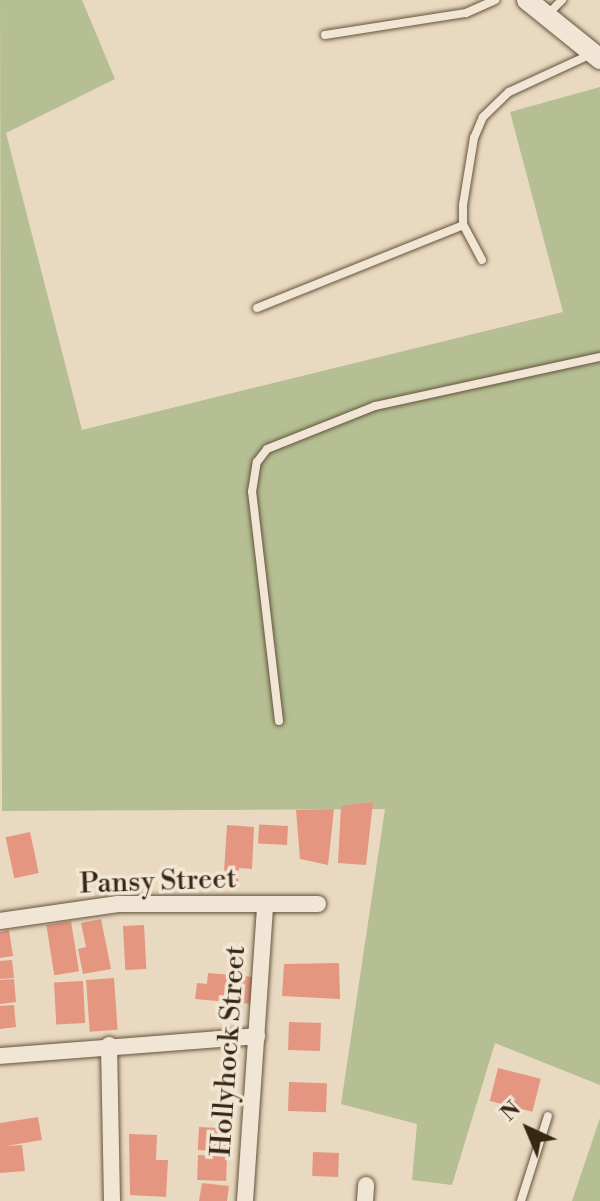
<!DOCTYPE html>
<html>
<head>
<meta charset="utf-8">
<style>
	body { margin:0 }
	#map { position:relative; width:600px; height:1201px; overflow:hidden; background:#e9d9c0; font-family:"Libre Bodoni",serif }
	div>[style] { position:absolute }
	[style*='--x'] { left:calc(var(--x)*1px); top:calc(var(--y)*1px); width:calc(var(--w)*1px); rotate:calc(var(--a)*1deg) }
	.green>* { inset:0; background:#b5bf93 }
	.building>* { inset:0; background:#e49680; transform-origin:0 0 }
	.roads { filter:drop-shadow(0 0 2px #64543c) drop-shadow(0 0 2px #64543c) }
	.service>* { height:8px; margin:-4px; padding:0 4px; transform-origin:4px; border-radius:4px; background:#f1e6d6 }
	.minor>* { height:16px; margin:-8px; padding:0 8px; transform-origin:8px; border-radius:8px; background:#f1e6d6 }
	.tertiary>* { height:20px; margin:-10px; padding:0 10px; transform-origin:10px; border-radius:10px; background:#f1e6d6 }
	span { translate:-50% -50%; white-space:nowrap; text-align:center; line-height:1.15; -webkit-text-stroke:7px #f1e6d6; paint-order:stroke }
	.street-label { font-size:28px; color:#382710 }
	.north { position:absolute; left:488px; top:1089px; width:80px; height:80px; -webkit-text-stroke:6px #f1e6d6; paint-order:stroke; rotate:316deg; font-size:22px; font-weight:700; line-height:32px; text-align:center; color:#382710 }
	.north::after { content:''; display:block; margin:auto; width:28px; height:36px; background:#382710; clip-path:polygon(50% 0,100% 100%,50% 72%,0 100%) }
</style>
</head>
<body>
<div id="map">
	<div class="green">
		<div style="clip-path:polygon(0 0,82px 0,115px 79px,6px 133px,82px 430px,563px 312px,510px 112px,600px 87px,600px 1085px,495px 1043px,452px 1185px,412px 1180px,417px 1124px,341px 1104px,385px 809px,2px 811px)"></div>
		<div style="clip-path:polygon(600px 1118px,600px 1201px,572px 1201px)"></div>
	</div>
	<div class="building">
		<div style="clip-path:polygon(373px 802px,366px 865px,338px 863px,341px 806px)"></div>
		<div style="clip-path:polygon(334px 809px,328px 865px,300px 859px,296px 810px)"></div>
		<div style="clip-path:polygon(227px 825px,254px 827px,252px 869px,239px 868px,238px 889px,223px 888px)"></div>
		<div style="left:288px;top:826px;width:19px;height:29px;rotate:93deg"></div>
		<div style="left:30px;top:832px;width:42px;height:25px;rotate:78deg"></div>
		<div style="clip-path:polygon(101px 919px,111px 969px,83px 974px,78px 949px,86px 947px,81px 923px)"></div>
		<div style="left:71px;top:921px;width:51px;height:25px;rotate:81deg"></div>
		<div style="left:144px;top:925px;width:44px;height:21px;rotate:87deg"></div>
		<div style="clip-path:polygon(9px 930px,13px 956px,0 958px,0 932px)"></div>
		<div style="clip-path:polygon(12px 960px,14px 978px,0 979px,0 961px)"></div>
		<div style="clip-path:polygon(339px 963px,340px 999px,282px 996px,284px 964px)"></div>
		<div style="clip-path:polygon(208px 973px,255px 977px,252px 1004px,195px 999px,197px 983px,207px 984px)"></div>
		<div style="left:114px;top:978px;width:52px;height:28px;rotate:86deg"></div>
		<div style="clip-path:polygon(14px 979px,16px 1002px,0 1004px,0 980px)"></div>
		<div style="left:83px;top:981px;width:42px;height:29px;rotate:87deg"></div>
		<div style="clip-path:polygon(14px 1005px,16px 1027px,0 1029px,0 1006px)"></div>
		<div style="left:289px;top:1022px;width:32px;height:28px;rotate:2deg"></div>
		<div style="left:498px;top:1068px;width:44px;height:34px;rotate:14deg"></div>
		<div style="left:289px;top:1082px;width:38px;height:29px;rotate:2deg"></div>
		<div style="clip-path:polygon(38px 1117px,42px 1140px,6px 1146px,22px 1145px,25px 1171px,0 1173px,0 1123px)"></div>
		<div style="left:199px;top:1127px;width:34px;height:23px;rotate:3deg"></div>
		<div style="clip-path:polygon(129px 1134px,157px 1135px,156px 1160px,168px 1160px,166px 1197px,130px 1195px)"></div>
		<div style="left:313px;top:1152px;width:26px;height:24px;rotate:2deg"></div>
		<div style="left:198px;top:1155px;width:29px;height:25px;rotate:2deg"></div>
		<div style="clip-path:polygon(202px 1183px,229px 1186px,227px 1201px,199px 1201px)"></div>
	</div>
	<div class="roads">
		<div class="service">
			<div style="--x:548;--y:14;--w:20;--a:-45"></div>
			<div style="--x:325;--y:35;--w:143;--a:-8.9"></div>
			<div style="--x:466;--y:13;--w:32;--a:-24"></div>
			<div style="--x:482;--y:260;--w:40;--a:-118"></div>
			<div style="--x:463;--y:225;--w:20;--a:-90"></div>
			<div style="--x:463;--y:205;--w:68;--a:-80.7"></div>
			<div style="--x:474;--y:138;--w:23;--a:-67"></div>
			<div style="--x:483;--y:117;--w:36;--a:-44"></div>
			<div style="--x:509;--y:92;--w:88;--a:-24.8"></div>
			<div style="--x:257;--y:308;--w:222;--a:-21.9"></div>
			<div style="--x:279;--y:721;--w:231;--a:-96.7"></div>
			<div style="--x:252;--y:492;--w:30;--a:-81"></div>
			<div style="--x:257;--y:462;--w:16;--a:-52"></div>
			<div style="--x:267;--y:449;--w:116;--a:-21.7"></div>
			<div style="--x:375;--y:406;--w:230;--a:-12.3"></div>
			<div style="--x:521;--y:1201;--w:89;--a:-72.4"></div>
		</div>
		<div class="minor">
			<div style="--x:0;--y:921;--w:119;--a:-8.2"></div>
			<div style="--x:118;--y:904;--w:200;--a:0"></div>
			<div style="--x:109;--y:1045;--w:156;--a:88.9"></div>
			<div style="--x:0;--y:1056;--w:258;--a:-4.4"></div>
			<div style="--x:245;--y:1201;--w:297;--a:-86.1"></div>
			<div style="--x:365;--y:1201;--w:16;--a:-86"></div>
		</div>
		<div class="tertiary">
			<div style="--x:527;--y:0;--w:94;--a:38.9"></div>
		</div>
	</div>
	<div class="street-label">
		<span style="left:158px;top:882px;rotate:-2deg">Pansy Street</span>
		<span style="left:229px;top:1051px;rotate:-86deg">Hollyhock Street</span>
	</div>
	<div class="north">N</div>
</div>
</body>
</html>
